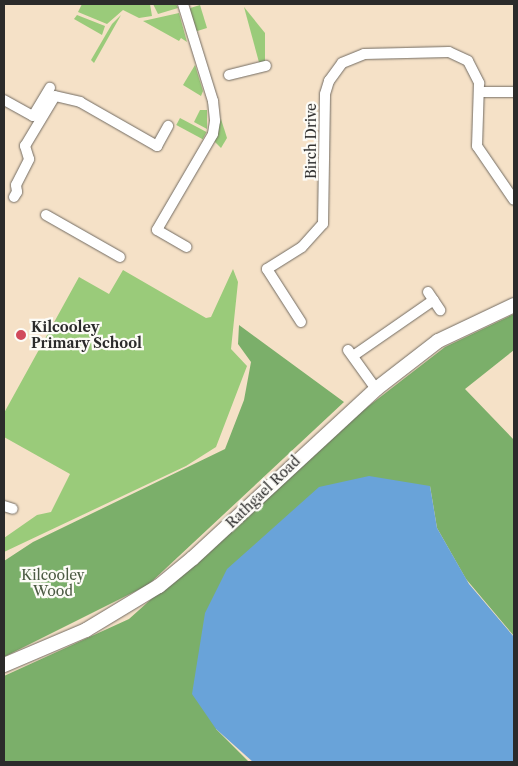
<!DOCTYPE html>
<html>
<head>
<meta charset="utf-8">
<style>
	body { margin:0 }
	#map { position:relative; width:518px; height:766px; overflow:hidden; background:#f5e1c7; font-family:"Libre Caslon Text",serif }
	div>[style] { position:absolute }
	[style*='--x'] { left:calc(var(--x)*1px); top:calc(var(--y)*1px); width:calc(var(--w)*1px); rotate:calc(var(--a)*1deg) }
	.green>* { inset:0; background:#9acb7a; transform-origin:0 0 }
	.forest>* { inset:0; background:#7baf6a }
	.water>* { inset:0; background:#69a3d9 }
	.roads { filter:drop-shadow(0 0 1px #726b62) drop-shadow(0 0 1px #726b62) }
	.street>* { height:10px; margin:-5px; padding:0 5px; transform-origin:5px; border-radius:5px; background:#fff }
	.secondary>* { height:14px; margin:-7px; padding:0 7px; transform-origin:7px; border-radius:7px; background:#fff }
	.dots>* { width:14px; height:14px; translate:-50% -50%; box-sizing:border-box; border:2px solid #fdfcf7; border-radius:50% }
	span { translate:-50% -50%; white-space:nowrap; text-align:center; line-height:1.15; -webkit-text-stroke:4.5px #fdfcf7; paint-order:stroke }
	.street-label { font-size:14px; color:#2b2b2b }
	.poi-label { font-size:14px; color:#2b2b2b; font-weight:700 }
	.left { translate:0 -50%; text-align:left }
	.park-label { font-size:14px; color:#4c5b43 }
	.frame { position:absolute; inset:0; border:5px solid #2b2b2b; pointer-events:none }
</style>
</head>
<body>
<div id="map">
	<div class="green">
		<div style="clip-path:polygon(82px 4px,150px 4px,152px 16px,139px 18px,123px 10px,107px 24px,78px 12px)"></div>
		<div style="clip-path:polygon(153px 4px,176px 4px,178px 8px,158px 14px)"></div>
		<div style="left:200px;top:5px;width:24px;height:11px;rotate:73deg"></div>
		<div style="clip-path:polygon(244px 7px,265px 33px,265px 64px,260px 66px)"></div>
		<div style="clip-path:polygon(179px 13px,187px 42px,181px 38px,179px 41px,143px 21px)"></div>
		<div style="clip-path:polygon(77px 15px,105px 26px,102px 35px,74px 19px)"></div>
		<div style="clip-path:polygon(121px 15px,94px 63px,91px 60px,112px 24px)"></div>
		<div style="clip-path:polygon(195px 65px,203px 91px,201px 96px,183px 85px)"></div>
		<div style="clip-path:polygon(200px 110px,207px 110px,207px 129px,194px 122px)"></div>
		<div style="left:180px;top:118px;width:30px;height:8px;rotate:28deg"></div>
		<div style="clip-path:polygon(221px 119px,227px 138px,221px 148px,214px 141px)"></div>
		<div style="clip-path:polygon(233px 269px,238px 282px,231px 349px,247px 366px,216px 447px,186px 466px,4px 552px,4px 538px,37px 515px,51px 512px,70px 474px,4px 437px,4px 413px,79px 277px,109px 294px,123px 270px,206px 318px,211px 317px)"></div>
	</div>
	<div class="forest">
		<div style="clip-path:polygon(514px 314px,514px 350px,465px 389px,514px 440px,514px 636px,466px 579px,437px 528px,430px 486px,216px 729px,249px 762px,4px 762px,4px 676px,129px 619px,357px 415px,445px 347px)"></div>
		<div style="clip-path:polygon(239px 325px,344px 402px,148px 585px,4px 657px,4px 561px,33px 542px,225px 449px,244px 400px,251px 362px,238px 344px)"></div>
	</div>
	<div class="water">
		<div style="clip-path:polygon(369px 476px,430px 486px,437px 528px,469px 584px,514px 637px,514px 762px,253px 762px,216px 729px,192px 694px,205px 613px,227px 569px,319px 487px)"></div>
	</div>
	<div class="roads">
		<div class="street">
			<div style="--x:183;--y:4;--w:102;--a:72.8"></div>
			<div style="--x:213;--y:101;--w:20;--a:84"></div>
			<div style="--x:215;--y:121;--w:13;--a:99"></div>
			<div style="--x:213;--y:134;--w:111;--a:120.3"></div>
			<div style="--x:157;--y:230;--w:34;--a:30"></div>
			<div style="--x:229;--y:75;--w:38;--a:-14"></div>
			<div style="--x:479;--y:92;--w:35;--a:0"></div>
			<div style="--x:4;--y:100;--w:33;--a:29"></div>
			<div style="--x:33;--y:116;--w:33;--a:-59"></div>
			<div style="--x:14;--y:197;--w:6;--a:-59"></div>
			<div style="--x:17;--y:192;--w:7;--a:-98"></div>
			<div style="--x:16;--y:185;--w:29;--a:-63"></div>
			<div style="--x:29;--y:159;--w:14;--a:-107"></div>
			<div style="--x:25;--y:146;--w:58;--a:-59"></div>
			<div style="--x:55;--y:96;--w:26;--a:13"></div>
			<div style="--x:80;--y:102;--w:89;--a:29.7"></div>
			<div style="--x:157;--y:146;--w:23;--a:-61"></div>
			<div style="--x:46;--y:215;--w:85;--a:29.6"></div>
			<div style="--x:428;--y:292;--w:22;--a:56"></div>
			<div style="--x:301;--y:322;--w:63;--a:-122.7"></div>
			<div style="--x:267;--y:269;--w:41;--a:-32.2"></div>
			<div style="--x:302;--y:247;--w:31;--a:-48"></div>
			<div style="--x:323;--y:224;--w:130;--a:-89.1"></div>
			<div style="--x:325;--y:94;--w:14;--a:-73"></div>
			<div style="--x:329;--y:81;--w:22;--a:-54"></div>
			<div style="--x:342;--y:63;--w:24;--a:-22"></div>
			<div style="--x:364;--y:54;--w:85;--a:-1.3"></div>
			<div style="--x:449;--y:52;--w:21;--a:25"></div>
			<div style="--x:468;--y:61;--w:25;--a:63"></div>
			<div style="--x:479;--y:83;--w:63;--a:91.8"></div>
			<div style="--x:477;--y:146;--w:65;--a:55.6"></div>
			<div style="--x:348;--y:350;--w:48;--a:54.3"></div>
			<div style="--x:353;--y:356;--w:98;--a:-34.7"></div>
			<div style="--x:4;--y:506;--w:9;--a:18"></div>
		</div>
		<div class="secondary">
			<div style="--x:4;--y:665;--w:89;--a:-23.1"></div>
			<div style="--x:86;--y:630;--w:85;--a:-31.1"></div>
			<div style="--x:159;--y:586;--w:44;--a:-39.5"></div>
			<div style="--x:193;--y:558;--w:249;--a:-42.7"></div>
			<div style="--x:376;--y:389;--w:78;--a:-37.7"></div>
			<div style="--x:438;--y:341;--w:84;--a:-25.3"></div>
		</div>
	</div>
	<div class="dots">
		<div style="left:21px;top:335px;background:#d1495b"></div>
	</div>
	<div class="street-label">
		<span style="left:311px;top:141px;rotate:-90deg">Birch Drive</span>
		<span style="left:263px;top:492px;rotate:-44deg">Rathgael Road</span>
	</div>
	<div class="poi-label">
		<span class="left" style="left:31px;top:335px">Kilcooley<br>Primary School</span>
	</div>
	<div class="park-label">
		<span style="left:53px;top:583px">Kilcooley<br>Wood</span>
	</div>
	<div class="frame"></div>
</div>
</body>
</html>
